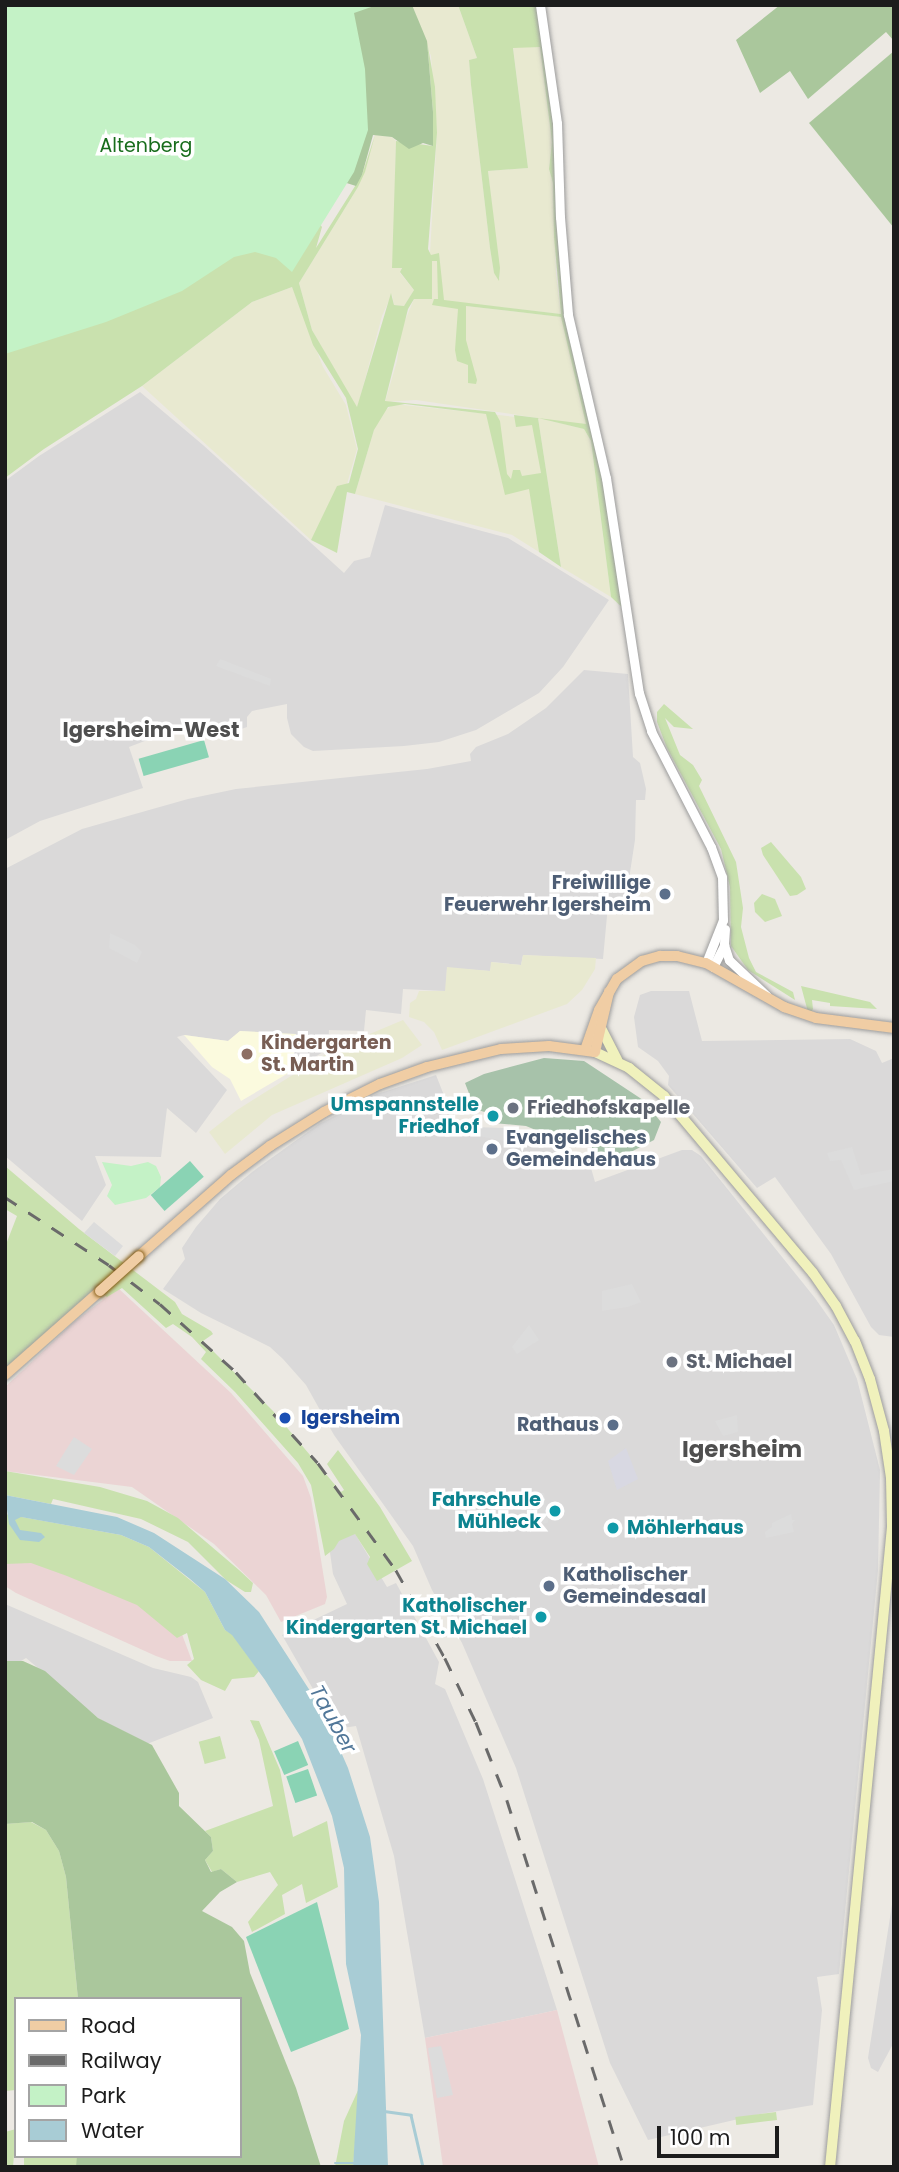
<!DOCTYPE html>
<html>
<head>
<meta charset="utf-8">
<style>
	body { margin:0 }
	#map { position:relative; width:899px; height:2172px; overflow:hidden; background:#ece9e3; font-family:Poppins,sans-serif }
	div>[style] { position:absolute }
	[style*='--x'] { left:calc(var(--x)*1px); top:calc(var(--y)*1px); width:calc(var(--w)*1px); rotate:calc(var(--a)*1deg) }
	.residential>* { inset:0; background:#dad9d9 }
	.commercial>* { inset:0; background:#ebd4d4 }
	.education>* { inset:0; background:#fbfade }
	.farmland>* { inset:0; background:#e8e9d0 }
	.grass>* { inset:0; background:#c9e1ae; transform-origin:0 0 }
	.forest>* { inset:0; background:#aac79c }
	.cemetery>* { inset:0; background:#a7c2aa }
	.park>* { inset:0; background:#c4f2c6 }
	.pitch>* { inset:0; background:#8ad3b4; transform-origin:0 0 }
	.parking>* { inset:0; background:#dcdcdc; transform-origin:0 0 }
	.plaza>* { inset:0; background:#d8d8e2 }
	.water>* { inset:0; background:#a8ccd5 }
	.stream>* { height:2.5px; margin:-1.25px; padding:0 1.25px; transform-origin:1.25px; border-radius:1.25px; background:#a8ccd5 }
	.roads { filter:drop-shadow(0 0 2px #9d9d9d) drop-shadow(0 0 2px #9d9d9d) }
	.tertiary>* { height:9px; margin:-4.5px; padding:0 4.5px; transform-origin:4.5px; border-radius:4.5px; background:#fff }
	.secondary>* { height:10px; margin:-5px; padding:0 5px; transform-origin:5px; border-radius:5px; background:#f0f1bc }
	.primary>* { height:10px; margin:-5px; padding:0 5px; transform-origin:5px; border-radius:5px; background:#f0cda4 }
	.rail>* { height:2.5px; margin-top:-1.25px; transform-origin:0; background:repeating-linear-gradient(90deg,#6a6a6a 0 14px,transparent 0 28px) }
	.bridges { filter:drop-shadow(0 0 2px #835a11) drop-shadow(0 0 2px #835a11) }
	.primary-bridge>* { height:10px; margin:-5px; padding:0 5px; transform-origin:5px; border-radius:5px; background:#f0cda4 }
	.dots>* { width:19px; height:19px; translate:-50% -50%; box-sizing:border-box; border:4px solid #fff; border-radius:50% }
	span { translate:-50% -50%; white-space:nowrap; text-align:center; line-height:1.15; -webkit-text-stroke:7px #fff; paint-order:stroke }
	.park-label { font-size:19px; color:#186d1c }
	.service-label { font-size:19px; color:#4e5e75; font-weight:700 }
	.right { translate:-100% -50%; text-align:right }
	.left { translate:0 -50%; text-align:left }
	.education-label { font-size:19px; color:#785e54; font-weight:700 }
	.culture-label { font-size:19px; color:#0d838f; font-weight:700 }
	.worship-label { font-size:19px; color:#5b616d; font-weight:700 }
	.transit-label { font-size:19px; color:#164399; font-weight:700 }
	.neighbourhood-label { font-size:21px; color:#4f4f4f; font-weight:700 }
	.water-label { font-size:21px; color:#517799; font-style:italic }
	.quarter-label { font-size:23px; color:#4f4f4f; font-weight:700 }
	.frame { position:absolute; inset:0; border:7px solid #1c1c1c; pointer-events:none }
	.legend { position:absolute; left:14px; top:1997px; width:228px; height:161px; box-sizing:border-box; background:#fff; border:2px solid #a4a4a4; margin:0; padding:9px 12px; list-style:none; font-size:21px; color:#1c1c1c }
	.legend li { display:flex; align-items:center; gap:14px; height:35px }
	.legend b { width:35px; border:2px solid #a4a4a4 }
	.scale { position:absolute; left:657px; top:2126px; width:122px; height:32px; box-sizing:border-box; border:4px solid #1c1c1c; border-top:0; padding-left:9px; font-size:21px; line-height:24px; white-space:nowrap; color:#1c1c1c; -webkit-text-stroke:5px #fff; paint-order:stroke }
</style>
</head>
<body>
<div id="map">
	<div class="residential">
		<div style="clip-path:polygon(140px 392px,203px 445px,344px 573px,354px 561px,370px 557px,385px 505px,508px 538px,609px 600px,563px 667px,539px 693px,476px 730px,439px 742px,404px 746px,313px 751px,304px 747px,291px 734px,287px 718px,287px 704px,252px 711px,247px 717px,247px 727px,224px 735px,204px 729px,197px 721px,129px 747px,143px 788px,40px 821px,5px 840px,5px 481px,39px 456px)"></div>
		<div style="clip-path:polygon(584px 670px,628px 674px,633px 757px,640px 763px,646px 789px,645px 800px,636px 800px,635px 840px,625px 905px,608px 905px,603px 959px,523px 955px,521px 965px,492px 962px,490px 971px,447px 968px,446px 991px,403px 989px,401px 1014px,366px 1010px,364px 1031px,329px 1030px,328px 1049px,292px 1071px,296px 1035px,240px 1031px,228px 1041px,184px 1035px,177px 1037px,227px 1090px,196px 1133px,167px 1108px,161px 1157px,95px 1156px,106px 1185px,82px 1221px,5px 1156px,5px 869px,82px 829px,188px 799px,236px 789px,427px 769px,471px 761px,470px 754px,476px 747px,508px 734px,546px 708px)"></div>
		<div style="clip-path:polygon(651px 991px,689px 991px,702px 1041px,850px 1039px,876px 1051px,882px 1063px,894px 1058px,894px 1337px,879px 1335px,871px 1327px,831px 1254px,775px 1177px,757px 1188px,680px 1099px,668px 1085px,669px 1076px,658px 1061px,638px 1047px,634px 1017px,640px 995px)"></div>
		<div style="clip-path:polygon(436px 1075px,449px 1108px,450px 1130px,524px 1134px,559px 1144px,589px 1161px,595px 1182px,682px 1150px,692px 1150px,701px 1156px,815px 1298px,834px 1325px,857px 1379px,880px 1470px,878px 1570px,839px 1974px,817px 1977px,822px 2010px,813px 2105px,760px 2114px,648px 2140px,610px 2063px,516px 1768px,462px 1643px,432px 1590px,413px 1546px,334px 1435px,306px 1385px,283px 1359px,270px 1347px,201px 1313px,163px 1289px,185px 1259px,182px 1248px,196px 1227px,220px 1199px,252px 1172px,319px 1124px,377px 1094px)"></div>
		<div style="clip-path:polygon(348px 1522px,387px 1587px,396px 1583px,439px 1662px,435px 1684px,445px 1689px,483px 1779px,557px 2010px,425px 2038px,394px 1856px,356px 1726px,336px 1729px,282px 1635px,347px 1604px,333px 1574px,327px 1531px)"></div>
		<div style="clip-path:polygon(5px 1604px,153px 1668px,191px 1677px,198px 1682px,213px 1718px,147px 1744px,137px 1741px,98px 1718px,26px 1658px,16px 1664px,5px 1661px)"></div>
		<div style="clip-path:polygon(894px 1892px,894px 2042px,878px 2072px,871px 2068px,868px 2058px)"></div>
	</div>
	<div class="commercial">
		<div style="clip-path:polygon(118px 1288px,231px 1393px,303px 1476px,311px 1498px,327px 1597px,325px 1604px,281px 1622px,266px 1595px,214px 1544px,132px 1487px,5px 1471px,5px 1387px,74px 1322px)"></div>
		<div style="clip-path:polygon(26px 1560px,113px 1590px,180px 1629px,192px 1661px,170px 1661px,156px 1656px,16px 1593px,5px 1586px,5px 1563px)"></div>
		<div style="clip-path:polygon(557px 2010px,599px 2167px,443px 2167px,425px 2038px)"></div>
	</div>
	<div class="education">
		<div style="clip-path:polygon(240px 1031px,296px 1034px,292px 1071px,241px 1101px,230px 1079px,212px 1067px,184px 1035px,228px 1041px)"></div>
	</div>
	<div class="farmland">
		<div style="clip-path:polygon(412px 5px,458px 5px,477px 58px,469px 60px,471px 85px,490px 248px,494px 273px,500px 279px,488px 171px,528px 168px,513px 47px,540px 47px,552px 142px,549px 169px,553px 182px,556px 274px,561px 314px,445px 301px,464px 306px,465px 313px,466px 306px,562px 317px,587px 425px,547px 420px,584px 429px,591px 441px,611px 597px,561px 567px,538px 418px,416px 400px,385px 402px,397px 361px,401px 330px,414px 299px,421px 297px,430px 253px,437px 133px,431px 56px)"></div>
		<div style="clip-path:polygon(375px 135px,392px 137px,396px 141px,393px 268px,402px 267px,400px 273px,414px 290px,404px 306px,394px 305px,392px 294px,382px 316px,357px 409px,312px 330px,299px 283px,358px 187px)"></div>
		<div style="clip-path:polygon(292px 287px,323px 367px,346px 405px,357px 449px,347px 484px,311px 540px,142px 386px,252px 302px)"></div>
		<div style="clip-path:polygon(394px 404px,535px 419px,547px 487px,530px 492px,539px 552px,512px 535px,355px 494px,374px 430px,383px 412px)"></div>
		<div style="clip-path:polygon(523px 955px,596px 958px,595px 969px,582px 990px,567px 1004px,442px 1050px,434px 1032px,424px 1022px,409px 1017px,410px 1003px,416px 999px,419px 991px,445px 991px,447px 967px,490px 971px,491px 962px,521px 965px)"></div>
		<div style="clip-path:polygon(403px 1020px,422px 1045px,402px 1058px,272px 1115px,225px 1154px,209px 1132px,237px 1110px,334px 1049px)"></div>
	</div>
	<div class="grass">
		<div style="clip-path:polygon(evenodd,458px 5px,540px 5px,553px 82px,562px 266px,606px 478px,629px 614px,611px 597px,591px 441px,584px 429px,538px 418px,561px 567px,539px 552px,529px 489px,505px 495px,486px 414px,405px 404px,388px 407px,374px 430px,355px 494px,347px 492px,337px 553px,311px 540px,337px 486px,349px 483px,358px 449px,346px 398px,313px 345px,292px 287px,252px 302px,142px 386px,44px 449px,5px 478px,5px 136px,319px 223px,322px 227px,316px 248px,362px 175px,375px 135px,365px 172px,358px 187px,299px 283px,312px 330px,357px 407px,391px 293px,394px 305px,404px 306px,414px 290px,400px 272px,402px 268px,392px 268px,396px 141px,433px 146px,433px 112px,427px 41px,435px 87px,437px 133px,428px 249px,431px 255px,439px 253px,444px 300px,561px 314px,554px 237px,553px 183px,549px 169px,552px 142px,540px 47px,513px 48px,528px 168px,488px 171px,500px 268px,499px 281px,494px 273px,490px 248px,471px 85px,469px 60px,477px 58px,458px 5px,432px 261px,437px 261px,438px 299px,434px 299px,432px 305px,458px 309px,455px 350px,457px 361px,468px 365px,468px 383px,476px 384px,477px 380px,466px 340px,466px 306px,561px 317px,586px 424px,514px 415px,516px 427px,532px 425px,541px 473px,522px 476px,520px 470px,513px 470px,511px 479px,507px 474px,500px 421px,495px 412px,385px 401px,408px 309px,414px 299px,432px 299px,432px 261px)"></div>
		<div style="clip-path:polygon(664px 704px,693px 729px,674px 727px,665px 718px,680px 755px,693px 765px,702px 780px,699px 786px,736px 862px,743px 908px,741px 927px,749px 958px,756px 972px,793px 992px,795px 1000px,748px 970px,731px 946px,730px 887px,721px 849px,667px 748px,657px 722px,657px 712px)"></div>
		<div style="clip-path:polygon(771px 842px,801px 877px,806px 889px,797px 895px,790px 896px,763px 855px,761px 848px)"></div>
		<div style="clip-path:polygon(762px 894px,775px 899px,782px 916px,765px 922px,755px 912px,754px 903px)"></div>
		<div style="clip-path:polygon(801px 986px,870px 1002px,877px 1009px,830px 1006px,830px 1003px,812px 1000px,813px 1009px,809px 1016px)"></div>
		<div style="clip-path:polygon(5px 1166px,79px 1229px,175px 1302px,182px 1314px,211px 1331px,213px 1334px,203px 1341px,273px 1411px,341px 1492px,344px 1490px,327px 1464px,338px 1450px,380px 1507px,412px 1561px,377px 1581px,367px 1564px,370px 1557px,355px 1534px,339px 1541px,334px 1549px,325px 1556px,311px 1485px,298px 1463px,235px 1392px,201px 1359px,206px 1352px,192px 1337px,173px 1324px,166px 1328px,122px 1288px,107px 1297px,100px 1291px,5px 1375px,5px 1247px,17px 1216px,5px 1209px)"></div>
		<div style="clip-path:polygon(5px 1471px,100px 1487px,147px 1501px,178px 1518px,239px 1570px,253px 1583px,251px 1592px,245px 1592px,226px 1580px,188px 1542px,141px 1519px,53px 1499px,51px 1504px,5px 1495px)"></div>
		<div style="clip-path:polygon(5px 1514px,121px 1535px,149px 1547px,205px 1592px,225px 1630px,232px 1634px,259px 1671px,254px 1677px,232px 1679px,225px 1691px,201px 1680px,187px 1665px,194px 1659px,187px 1633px,177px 1638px,137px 1605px,67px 1576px,31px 1563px,5px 1564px)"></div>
		<div style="clip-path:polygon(250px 1720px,259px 1721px,280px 1770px,293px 1837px,327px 1821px,338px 1887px,306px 1903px,302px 1884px,282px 1895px,285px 1914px,252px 1932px,248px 1922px,278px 1885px,270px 1872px,237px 1882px,221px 1869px,212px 1872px,205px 1860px,213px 1851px,211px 1837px,205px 1831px,273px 1806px,259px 1740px)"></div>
		<div style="left:220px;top:1736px;width:23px;height:22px;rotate:75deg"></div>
		<div style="clip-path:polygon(31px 1822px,46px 1830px,59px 1851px,66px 1877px,78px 1999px,16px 1999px,16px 2090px,5px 2091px,5px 1824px)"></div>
		<div style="clip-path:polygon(360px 2086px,353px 2167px,335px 2167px,344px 2121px)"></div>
		<div style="left:776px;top:2112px;width:8px;height:41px;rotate:83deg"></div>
		<div style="clip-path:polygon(16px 2129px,13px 2167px,5px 2167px,5px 2132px)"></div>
		<div style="left:24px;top:2156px;width:53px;height:11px"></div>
	</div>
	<div class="forest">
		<div style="clip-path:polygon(5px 5px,412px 5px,427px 41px,433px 112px,433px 146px,423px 143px,409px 149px,392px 137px,373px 135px,362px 175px,356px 186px,334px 179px)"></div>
		<div style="clip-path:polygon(780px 5px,894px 5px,894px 41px,886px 32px,808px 99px,790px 71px,760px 93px,736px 40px)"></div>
		<div style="clip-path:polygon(894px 51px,894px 228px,809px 123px)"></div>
		<div style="clip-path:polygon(5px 1661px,23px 1661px,45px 1671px,98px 1718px,152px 1745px,179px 1793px,179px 1806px,211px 1837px,213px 1851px,205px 1860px,211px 1872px,221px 1869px,237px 1882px,220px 1892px,202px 1911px,232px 1927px,244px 1941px,250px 1973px,296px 2088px,321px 2167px,76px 2167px,77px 2156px,240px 2156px,240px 1999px,78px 1999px,66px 1877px,59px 1851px,46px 1830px,32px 1822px,5px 1824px)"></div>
	</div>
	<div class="cemetery">
		<div style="clip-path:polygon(544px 1058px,584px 1061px,643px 1100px,661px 1122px,654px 1140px,627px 1154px,592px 1156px,592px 1139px,586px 1135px,580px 1136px,577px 1147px,526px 1126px,493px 1123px,494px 1115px,475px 1109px,465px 1083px,484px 1074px)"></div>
	</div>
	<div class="park">
		<div style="clip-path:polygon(5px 5px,377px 5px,354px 13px,365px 69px,368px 130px,354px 172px,292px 272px,276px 258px,255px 252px,234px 257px,182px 291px,106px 322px,5px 354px)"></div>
		<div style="clip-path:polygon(102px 1162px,131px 1166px,148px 1162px,156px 1166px,161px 1177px,160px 1187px,146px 1198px,115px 1205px,107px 1196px,112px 1185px)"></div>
	</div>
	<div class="pitch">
		<div style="left:204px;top:740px;width:18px;height:68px;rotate:74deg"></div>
		<div style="left:190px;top:1161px;width:21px;height:52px;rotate:49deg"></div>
		<div style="left:298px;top:1741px;width:26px;height:26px;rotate:67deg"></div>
		<div style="left:308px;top:1769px;width:28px;height:23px;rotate:71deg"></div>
		<div style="clip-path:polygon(317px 1902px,349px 2029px,291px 2052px,246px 1937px)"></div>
	</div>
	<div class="parking">
		<div style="clip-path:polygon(220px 659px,271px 679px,270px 686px,216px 666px)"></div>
		<div style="clip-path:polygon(110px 933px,135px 945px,142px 952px,137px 963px,109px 948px)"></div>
		<div style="clip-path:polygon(474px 1127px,503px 1128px,528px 1131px,524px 1145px,474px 1135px)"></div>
		<div style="clip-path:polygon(852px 1147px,861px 1175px,894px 1169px,894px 1181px,854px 1190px,841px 1160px,830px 1161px,827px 1153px)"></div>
		<div style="clip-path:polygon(94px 1222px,123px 1246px,115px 1256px,84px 1233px)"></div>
		<div style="clip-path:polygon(632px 1284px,641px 1302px,628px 1307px,602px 1311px,602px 1291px)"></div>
		<div style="clip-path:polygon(529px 1325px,539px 1340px,517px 1354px,512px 1347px)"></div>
		<div style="clip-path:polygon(737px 1415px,738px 1432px,723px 1436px,715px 1421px)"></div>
		<div style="clip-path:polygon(74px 1437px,92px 1449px,74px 1475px,56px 1466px)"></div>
		<div style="left:544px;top:1493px;width:30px;height:15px;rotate:82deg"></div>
		<div style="clip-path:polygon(791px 1514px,792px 1520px,795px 1520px,792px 1524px,794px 1532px,766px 1538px,765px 1532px,772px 1527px,772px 1523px)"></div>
		<div style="clip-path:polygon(441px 2046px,453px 2095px,437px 2098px,428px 2048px)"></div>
	</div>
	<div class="plaza">
		<div style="clip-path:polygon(626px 1448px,638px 1479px,617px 1490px,608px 1461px)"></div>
	</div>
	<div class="water">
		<div style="clip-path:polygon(5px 1495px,117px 1517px,154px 1533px,225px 1579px,259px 1612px,323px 1711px,348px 1768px,370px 1837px,379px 1902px,388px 2167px,353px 2167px,361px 2035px,346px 1964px,344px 1868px,332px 1816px,302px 1739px,265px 1680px,232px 1635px,225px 1630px,205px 1592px,190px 1579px,149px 1547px,121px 1535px,21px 1517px,15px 1520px,20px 1530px,41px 1533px,45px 1537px,39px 1542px,20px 1540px,9px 1524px)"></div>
	</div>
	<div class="stream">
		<div style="--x:384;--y:2111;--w:27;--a:8"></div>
		<div style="--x:411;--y:2115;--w:53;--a:77"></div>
		<div style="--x:335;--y:2163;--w:21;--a:0"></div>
	</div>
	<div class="roads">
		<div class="tertiary">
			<div style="--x:540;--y:5;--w:119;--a:81.8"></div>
			<div style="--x:557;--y:123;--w:94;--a:88.2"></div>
			<div style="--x:560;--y:217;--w:98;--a:85.3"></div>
			<div style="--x:568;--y:315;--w:167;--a:76.9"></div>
			<div style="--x:606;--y:478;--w:218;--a:81.3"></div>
			<div style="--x:639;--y:693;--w:40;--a:72"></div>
			<div style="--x:651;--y:731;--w:131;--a:62.7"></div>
			<div style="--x:711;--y:847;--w:32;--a:70"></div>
			<div style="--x:722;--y:877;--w:43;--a:88.7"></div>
			<div style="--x:723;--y:920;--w:46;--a:111.6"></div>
			<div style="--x:725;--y:929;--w:16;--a:94"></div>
			<div style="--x:724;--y:945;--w:16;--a:72"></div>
			<div style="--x:729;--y:960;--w:52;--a:43.5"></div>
			<div style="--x:713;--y:967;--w:25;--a:-63"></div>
		</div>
		<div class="secondary">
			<div style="--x:602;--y:1030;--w:34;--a:63"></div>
			<div style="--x:595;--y:1052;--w:38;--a:25"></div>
			<div style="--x:629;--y:1068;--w:45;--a:38.7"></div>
			<div style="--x:664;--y:1096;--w:231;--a:49.9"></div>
			<div style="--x:813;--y:1273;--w:40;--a:55.1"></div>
			<div style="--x:836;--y:1306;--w:40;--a:62"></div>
			<div style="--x:855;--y:1341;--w:41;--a:68.5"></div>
			<div style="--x:870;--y:1379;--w:54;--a:74.9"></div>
			<div style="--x:884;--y:1431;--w:48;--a:81.5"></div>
			<div style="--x:891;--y:1478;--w:49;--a:88.8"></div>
			<div style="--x:892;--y:1527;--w:643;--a:95.53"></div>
		</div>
		<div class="primary">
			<div style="--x:585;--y:1050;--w:42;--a:-70.7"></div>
			<div style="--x:599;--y:1010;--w:36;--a:-60"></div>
			<div style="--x:617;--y:979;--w:31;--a:-36"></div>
			<div style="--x:642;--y:961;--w:19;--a:-16"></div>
			<div style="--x:660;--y:956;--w:17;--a:0"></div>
			<div style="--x:677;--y:956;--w:30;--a:14"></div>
			<div style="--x:706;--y:963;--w:90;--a:29.4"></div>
			<div style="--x:784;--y:1007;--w:34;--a:19"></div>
			<div style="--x:816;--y:1018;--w:79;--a:7.3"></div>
			<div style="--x:139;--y:1256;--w:123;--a:-41.4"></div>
			<div style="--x:231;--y:1175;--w:49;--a:-36.6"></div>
			<div style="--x:270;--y:1146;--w:64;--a:-32.2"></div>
			<div style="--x:324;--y:1112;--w:63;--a:-26.6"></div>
			<div style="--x:380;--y:1084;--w:50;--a:-19.9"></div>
			<div style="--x:427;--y:1067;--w:76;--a:-13.7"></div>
			<div style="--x:501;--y:1049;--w:48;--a:-3.6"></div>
			<div style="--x:549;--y:1046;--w:46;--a:7.4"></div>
			<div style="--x:595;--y:1052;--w:62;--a:-76.9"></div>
			<div style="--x:5;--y:1375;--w:127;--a:-41.5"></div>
		</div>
	</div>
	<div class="rail">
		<div style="--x:5;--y:1197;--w:124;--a:33.2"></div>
		<div style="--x:109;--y:1265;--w:64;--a:37.4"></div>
		<div style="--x:160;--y:1304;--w:102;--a:41.8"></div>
		<div style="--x:236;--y:1372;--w:122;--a:48"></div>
		<div style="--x:318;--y:1463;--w:132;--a:53.9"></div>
		<div style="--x:396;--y:1570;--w:101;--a:60.9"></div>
		<div style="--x:445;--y:1658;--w:71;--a:64.2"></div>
		<div style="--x:476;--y:1722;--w:84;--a:68.3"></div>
		<div style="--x:507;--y:1800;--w:385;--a:72.3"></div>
	</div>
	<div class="bridges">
		<div class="primary-bridge">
			<div style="--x:100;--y:1291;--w:52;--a:-41.9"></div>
		</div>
	</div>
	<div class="dots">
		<div style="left:665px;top:894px;background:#5c6f8a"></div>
		<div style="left:247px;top:1054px;background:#8d6e63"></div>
		<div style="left:513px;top:1108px;background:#6b7280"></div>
		<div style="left:493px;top:1116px;background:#0f9aa8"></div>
		<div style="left:492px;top:1149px;background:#5c6f8a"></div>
		<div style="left:672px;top:1362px;background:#6b7280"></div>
		<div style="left:285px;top:1418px;background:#1a4fb4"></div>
		<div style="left:613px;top:1425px;background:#5c6f8a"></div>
		<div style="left:555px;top:1511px;background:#0f9aa8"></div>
		<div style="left:613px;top:1528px;background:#0f9aa8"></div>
		<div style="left:549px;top:1586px;background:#5c6f8a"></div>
		<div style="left:541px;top:1617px;background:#0f9aa8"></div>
	</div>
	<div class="park-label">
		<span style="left:146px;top:146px">Altenberg</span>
	</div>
	<div class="service-label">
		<span class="right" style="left:651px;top:894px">Freiwillige<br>Feuerwehr Igersheim</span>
		<span class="left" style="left:506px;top:1149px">Evangelisches<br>Gemeindehaus</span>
		<span class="right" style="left:599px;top:1425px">Rathaus</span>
		<span class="left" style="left:563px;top:1586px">Katholischer<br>Gemeindesaal</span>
	</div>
	<div class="education-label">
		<span class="left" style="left:261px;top:1054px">Kindergarten<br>St. Martin</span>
	</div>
	<div class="culture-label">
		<span class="right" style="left:479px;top:1116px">Umspannstelle<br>Friedhof</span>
		<span class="right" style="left:541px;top:1511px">Fahrschule<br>Mühleck</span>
		<span class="left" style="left:627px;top:1528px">Möhlerhaus</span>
		<span class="right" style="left:527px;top:1617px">Katholischer<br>Kindergarten St. Michael</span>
	</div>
	<div class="worship-label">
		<span class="left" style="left:527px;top:1108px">Friedhofskapelle</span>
		<span class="left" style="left:686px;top:1362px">St. Michael</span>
	</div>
	<div class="transit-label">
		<span class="left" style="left:301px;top:1418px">Igersheim</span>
	</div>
	<div class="neighbourhood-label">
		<span style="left:151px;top:730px">Igersheim-West</span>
	</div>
	<div class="water-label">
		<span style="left:333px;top:1719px;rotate:61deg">Tauber</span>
	</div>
	<div class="quarter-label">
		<span style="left:742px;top:1449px">Igersheim</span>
	</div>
	<div class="frame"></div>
	<ul class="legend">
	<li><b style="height:9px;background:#f0cda4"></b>Road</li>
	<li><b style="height:9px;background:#6a6a6a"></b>Railway</li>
	<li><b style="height:19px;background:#c4f2c6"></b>Park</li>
	<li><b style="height:19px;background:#a8ccd5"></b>Water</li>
	</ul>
	<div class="scale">100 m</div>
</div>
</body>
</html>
